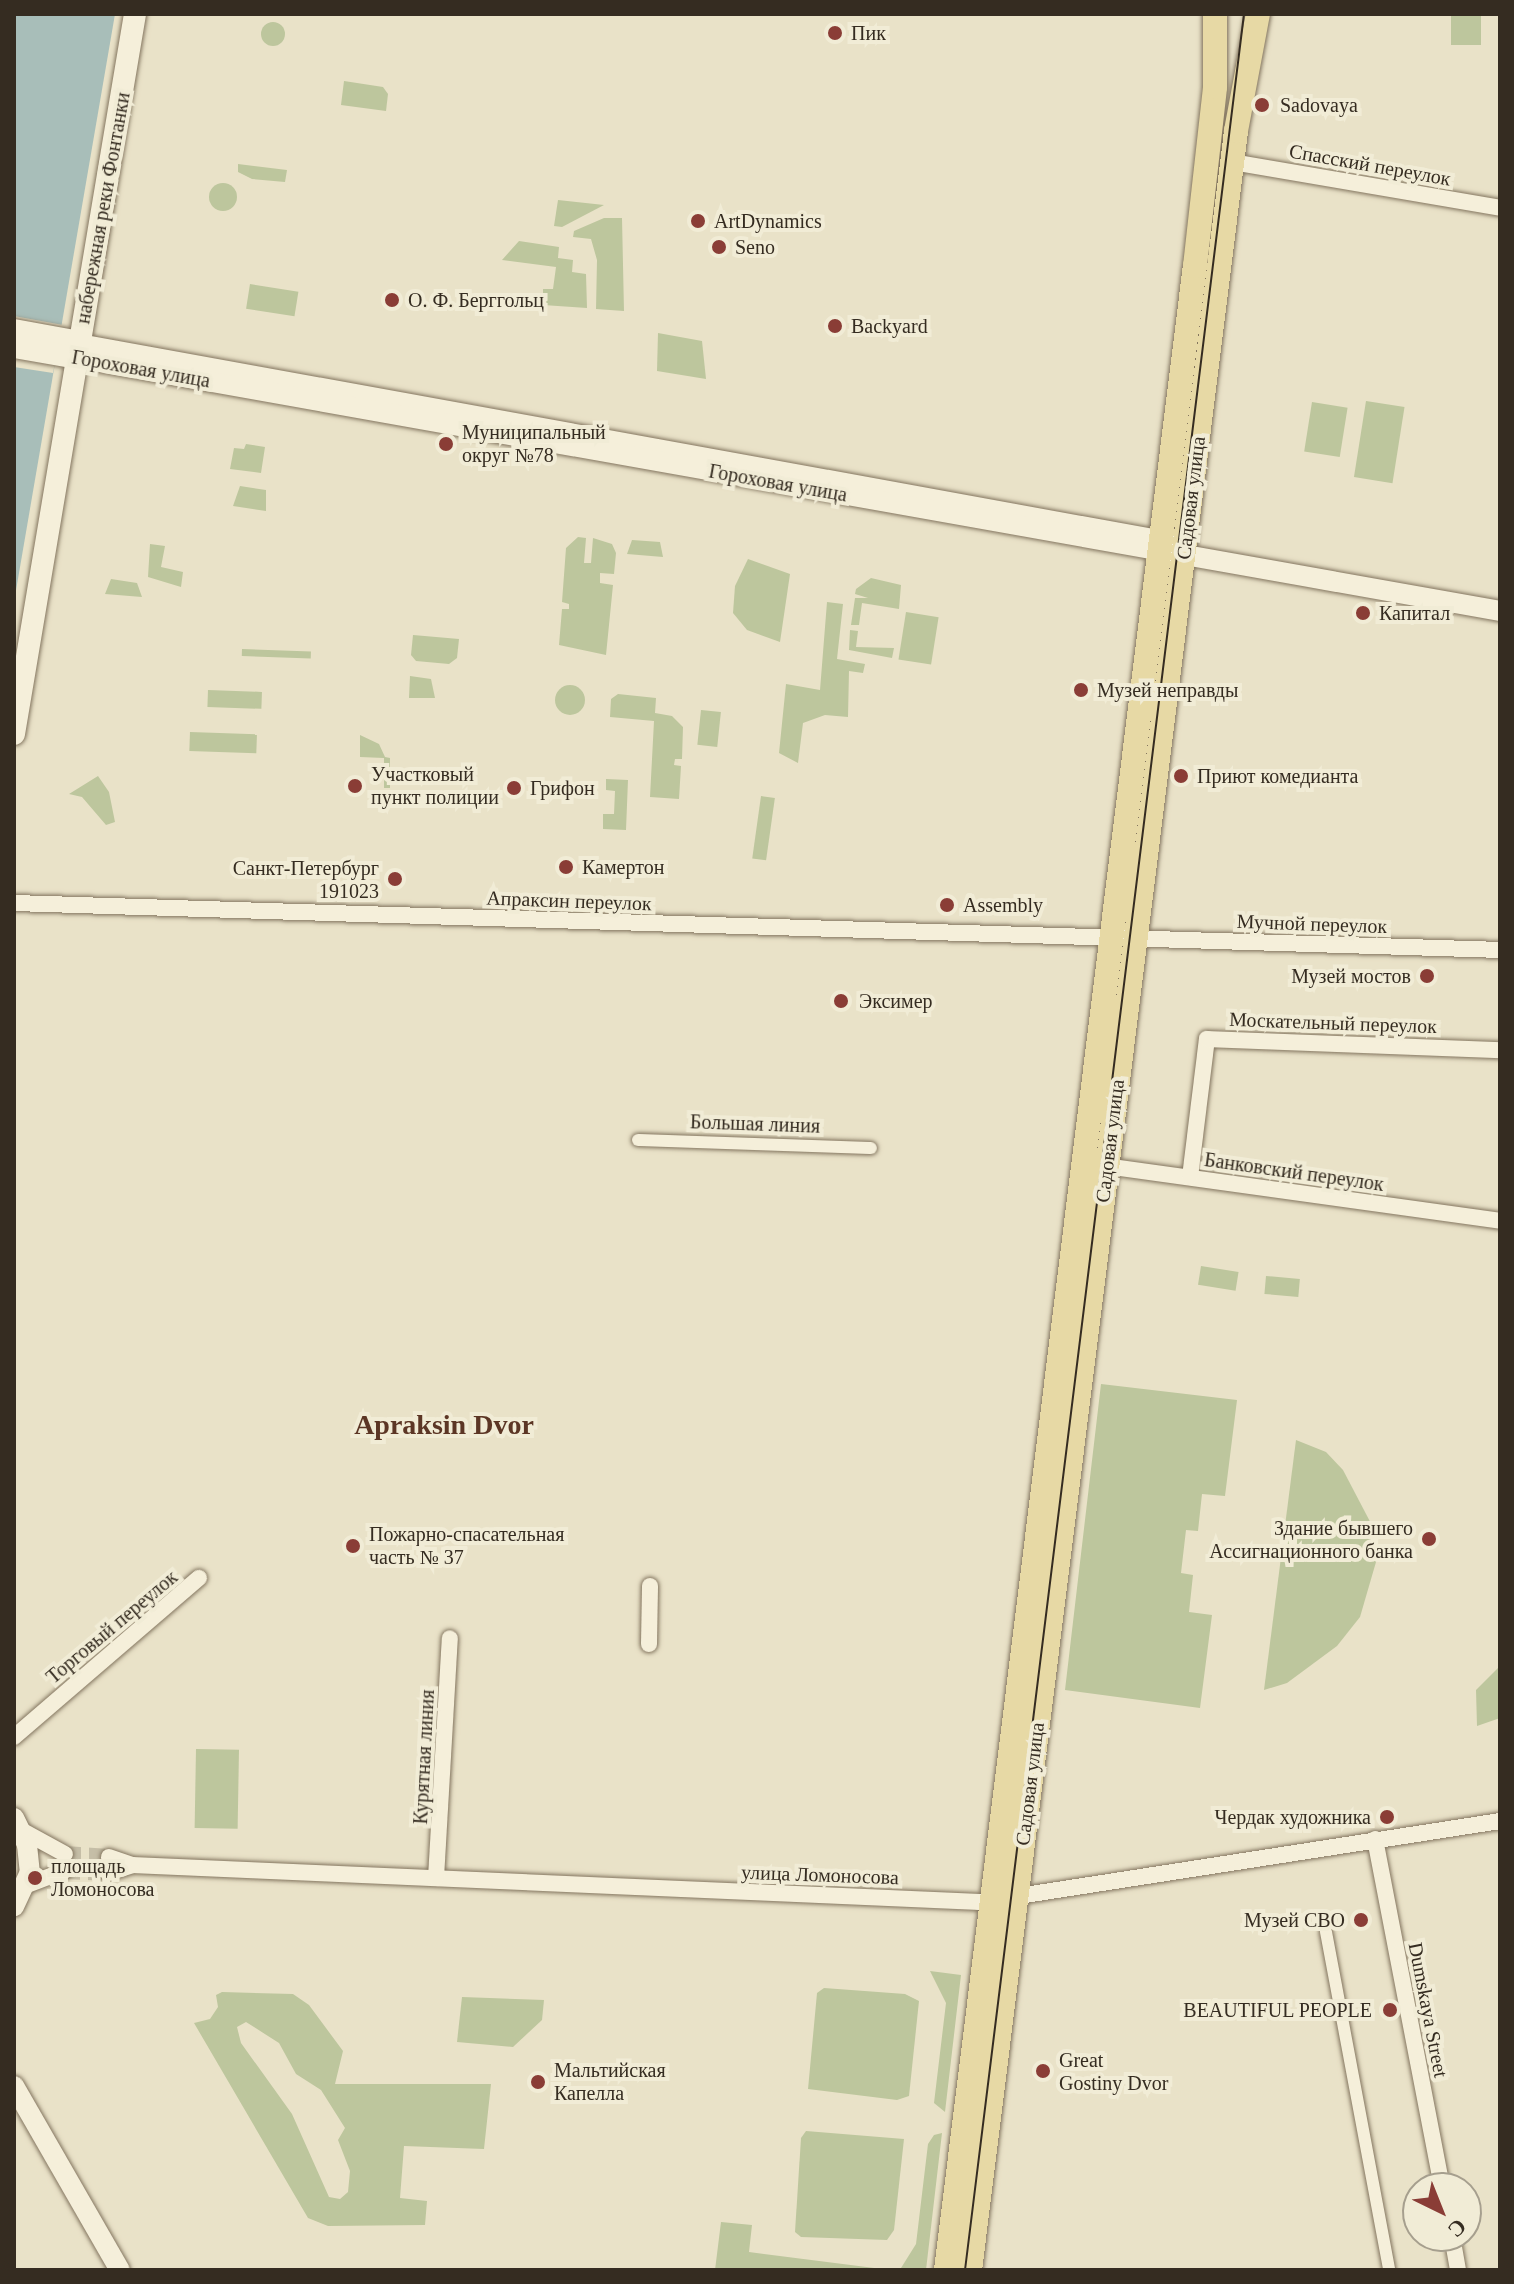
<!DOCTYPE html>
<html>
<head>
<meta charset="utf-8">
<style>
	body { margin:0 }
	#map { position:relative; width:1514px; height:2284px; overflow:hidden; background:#e9e2c8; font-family:Georgia,serif }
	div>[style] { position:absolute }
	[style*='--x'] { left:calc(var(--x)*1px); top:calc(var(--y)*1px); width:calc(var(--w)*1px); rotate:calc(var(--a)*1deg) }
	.green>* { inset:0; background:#bdc69d; transform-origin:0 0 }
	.round { border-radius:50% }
	.water>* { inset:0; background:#a8beb9 }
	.pier>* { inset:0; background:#e9e2c8 }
	.minor-tunnel>* { height:16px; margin-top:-8px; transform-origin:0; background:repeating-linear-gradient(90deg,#c5bea7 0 16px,transparent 0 24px) }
	.roads { filter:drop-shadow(0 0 2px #83755f) drop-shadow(0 0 2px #83755f) }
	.pedestrian>* { height:12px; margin:-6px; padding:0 6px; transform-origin:6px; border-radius:6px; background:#f5efda }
	.minor>* { height:16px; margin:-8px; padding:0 8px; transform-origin:8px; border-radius:8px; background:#f5efda }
	.tertiary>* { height:20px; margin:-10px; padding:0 10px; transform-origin:10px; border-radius:10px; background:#f5efda }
	.secondary>* { height:22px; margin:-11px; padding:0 11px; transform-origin:11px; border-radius:11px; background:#f5efda }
	.primary>* { height:24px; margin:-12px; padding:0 12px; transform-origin:12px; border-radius:12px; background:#e7d9a5 }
	.tram>* { height:2px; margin:-1px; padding:0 1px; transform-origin:1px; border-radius:1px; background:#352c21 }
	.dots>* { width:22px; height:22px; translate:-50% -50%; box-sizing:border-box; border:4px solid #f1ecd6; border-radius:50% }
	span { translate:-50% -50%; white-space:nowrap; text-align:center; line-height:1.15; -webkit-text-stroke:8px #f1ecd6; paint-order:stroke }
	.poi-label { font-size:20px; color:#352c21 }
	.left { translate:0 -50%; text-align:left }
	.right { translate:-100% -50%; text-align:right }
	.street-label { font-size:20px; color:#352c21 }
	.district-label { font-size:28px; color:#5c3625; font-weight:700 }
	.frame { position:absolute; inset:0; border:16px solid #352c21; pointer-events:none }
	.north { position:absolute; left:1402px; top:2172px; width:80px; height:80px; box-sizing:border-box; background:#f1ecd6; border:2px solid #a69f8e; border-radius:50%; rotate:137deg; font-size:22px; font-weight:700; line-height:32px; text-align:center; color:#352c21 }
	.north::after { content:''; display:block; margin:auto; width:28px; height:36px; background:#8a3d36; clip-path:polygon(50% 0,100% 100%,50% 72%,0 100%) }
</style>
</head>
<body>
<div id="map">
	<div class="green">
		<div style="left:1451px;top:14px;width:30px;height:31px"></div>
		<div class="round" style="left:261px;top:22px;width:24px;height:24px"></div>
		<div style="clip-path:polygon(344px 81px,383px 87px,388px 94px,386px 111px,341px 105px)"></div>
		<div style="clip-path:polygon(238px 164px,287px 170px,285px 182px,252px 179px,238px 172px)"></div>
		<div class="round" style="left:209px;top:183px;width:28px;height:28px"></div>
		<div style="clip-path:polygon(558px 200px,604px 205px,562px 227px,554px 226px)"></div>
		<div style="clip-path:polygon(604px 218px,622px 218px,624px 311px,596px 309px,597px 260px,591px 239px,573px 237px,574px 231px)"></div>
		<div style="clip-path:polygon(519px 241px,559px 247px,558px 258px,573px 260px,572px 272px,586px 274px,587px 308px,543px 305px,543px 289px,553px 289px,556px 267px,502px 260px)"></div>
		<div style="left:250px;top:284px;width:49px;height:25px;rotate:9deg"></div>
		<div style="clip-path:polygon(658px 333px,702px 341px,706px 379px,657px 371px)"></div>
		<div style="left:1366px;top:401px;width:39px;height:77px;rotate:9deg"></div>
		<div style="left:1312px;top:402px;width:36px;height:50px;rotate:9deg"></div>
		<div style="clip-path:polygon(246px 444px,265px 447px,261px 473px,230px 469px,234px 448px,244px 449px)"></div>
		<div style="clip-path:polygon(240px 486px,266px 490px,266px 511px,233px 506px)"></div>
		<div style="clip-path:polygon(578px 537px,586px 538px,584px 563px,591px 563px,593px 538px,612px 544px,616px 553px,614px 574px,600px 573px,600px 583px,613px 585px,606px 655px,559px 645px,562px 609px,569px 609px,569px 604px,562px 602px,566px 548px)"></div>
		<div style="clip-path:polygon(632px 540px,660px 542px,663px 557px,627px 554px)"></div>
		<div style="clip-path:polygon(150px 544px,165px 546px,161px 567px,183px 572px,181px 587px,148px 577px)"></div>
		<div style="clip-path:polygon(748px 559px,790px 574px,780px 642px,747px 630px,733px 613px,735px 586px)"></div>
		<div style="clip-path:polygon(871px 578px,901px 585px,899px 609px,862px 603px,859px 625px,851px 625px,855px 598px,868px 598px,855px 594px,856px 589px)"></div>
		<div style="clip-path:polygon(111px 579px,137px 583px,142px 597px,105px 594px)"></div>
		<div style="clip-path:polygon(827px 602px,843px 604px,837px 659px,865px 664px,863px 673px,849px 671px,848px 717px,825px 715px,803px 723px,798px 763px,779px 753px,786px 684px,820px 690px)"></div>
		<div style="left:906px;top:612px;width:33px;height:48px;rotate:9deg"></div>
		<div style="clip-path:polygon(850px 630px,858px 631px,856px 647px,894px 648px,892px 658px,849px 650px)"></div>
		<div style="clip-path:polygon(413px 635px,459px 639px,457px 658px,449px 664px,416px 661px,411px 655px)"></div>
		<div style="left:242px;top:649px;width:69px;height:7px;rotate:2deg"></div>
		<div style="clip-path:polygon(410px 676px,431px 679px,435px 698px,409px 698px)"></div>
		<div class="round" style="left:555px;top:685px;width:30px;height:30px"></div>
		<div style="left:208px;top:690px;width:54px;height:17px;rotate:2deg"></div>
		<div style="clip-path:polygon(618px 694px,656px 698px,655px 713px,672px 716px,683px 727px,682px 759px,675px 759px,674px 765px,681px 766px,679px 799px,650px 797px,654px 721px,610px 717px,611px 699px)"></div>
		<div style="left:701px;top:710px;width:20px;height:35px;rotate:6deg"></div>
		<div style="left:190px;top:732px;width:67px;height:19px;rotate:2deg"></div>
		<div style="clip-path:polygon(360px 735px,379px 744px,385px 757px,390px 758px,390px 788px,384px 788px,384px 758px,360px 757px)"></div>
		<div style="clip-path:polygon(98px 776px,109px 792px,115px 822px,106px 825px,82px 797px,69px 794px)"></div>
		<div style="clip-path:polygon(606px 779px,628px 780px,626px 830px,603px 829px,603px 814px,614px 814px,615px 791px,606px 790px)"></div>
		<div style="left:761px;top:796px;width:14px;height:63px;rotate:8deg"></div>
		<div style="left:1201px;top:1266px;width:38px;height:19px;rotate:9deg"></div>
		<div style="left:1266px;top:1276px;width:34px;height:18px;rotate:5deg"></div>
		<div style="clip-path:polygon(1101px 1384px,1237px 1400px,1225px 1496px,1202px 1494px,1198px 1531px,1186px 1530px,1181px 1573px,1193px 1575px,1189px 1612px,1212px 1615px,1200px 1708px,1065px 1690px)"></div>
		<div style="clip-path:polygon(1296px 1440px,1326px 1452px,1343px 1470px,1376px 1533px,1376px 1562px,1360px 1617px,1337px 1646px,1287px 1683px,1264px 1690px)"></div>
		<div style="clip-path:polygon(1500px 1666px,1500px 1718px,1477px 1726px,1476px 1690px)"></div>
		<div style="left:196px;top:1749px;width:43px;height:79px;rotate:1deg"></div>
		<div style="clip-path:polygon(930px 1971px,961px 1975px,945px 2112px,934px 2103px,946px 2003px)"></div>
		<div style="clip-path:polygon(824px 1988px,905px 1994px,919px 2001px,909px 2096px,897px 2100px,808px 2089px,817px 1993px)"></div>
		<div style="clip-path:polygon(evenodd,222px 1992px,293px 1994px,309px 2005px,343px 2051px,335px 2084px,491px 2084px,484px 2149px,404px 2146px,400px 2198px,427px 2201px,425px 2225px,328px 2226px,308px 2218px,194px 2023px,210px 2019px,218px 2007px,216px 1995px,222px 1992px,246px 2022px,279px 2043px,296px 2074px,321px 2090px,345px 2128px,338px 2140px,350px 2171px,348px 2192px,340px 2199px,329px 2197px,292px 2114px,241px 2043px,237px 2027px,246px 2022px)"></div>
		<div style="clip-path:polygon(462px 1997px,544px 2000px,542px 2020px,513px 2047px,457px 2042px)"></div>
		<div style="clip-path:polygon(806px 2131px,904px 2139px,894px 2230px,887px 2240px,801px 2237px,795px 2232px,801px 2138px)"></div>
		<div style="clip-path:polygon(942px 2133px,926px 2270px,901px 2268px,916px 2244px,928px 2144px,934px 2135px)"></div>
		<div style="clip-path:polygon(721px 2222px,752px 2225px,749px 2252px,890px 2270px,715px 2270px)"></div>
	</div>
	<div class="water">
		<div style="clip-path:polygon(14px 14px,115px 14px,14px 602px)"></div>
	</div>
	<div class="pier">
		<div style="clip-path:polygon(14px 316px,63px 325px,53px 373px,14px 367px)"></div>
	</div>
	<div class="minor-tunnel">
		<div style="--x:65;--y:1854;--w:44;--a:3.9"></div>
		<div style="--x:64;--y:1871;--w:44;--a:2.6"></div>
	</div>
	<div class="roads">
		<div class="pedestrian">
			<div style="--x:638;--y:1140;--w:233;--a:2"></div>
			<div style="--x:1326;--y:1932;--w:344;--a:79.4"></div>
		</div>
		<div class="minor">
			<div style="--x:1232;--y:162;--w:272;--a:9.7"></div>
			<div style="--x:80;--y:342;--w:1107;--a:10.3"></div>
			<div style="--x:14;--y:903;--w:1487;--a:1.81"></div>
			<div style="--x:1098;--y:1165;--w:406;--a:7.9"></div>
			<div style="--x:1190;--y:1177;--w:139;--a:-83"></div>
			<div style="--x:1207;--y:1039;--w:293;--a:2.2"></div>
			<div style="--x:649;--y:1644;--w:58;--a:-89"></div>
			<div style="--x:14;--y:1737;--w:244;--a:-40.7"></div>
			<div style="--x:21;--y:1830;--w:50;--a:28.6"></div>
			<div style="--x:1375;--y:1839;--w:355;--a:79.1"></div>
			<div style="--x:109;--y:1857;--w:24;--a:19"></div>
			<div style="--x:132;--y:1865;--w:849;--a:2.5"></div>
			<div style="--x:980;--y:1902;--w:526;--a:-8.85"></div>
			<div style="--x:108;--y:1873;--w:25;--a:-18"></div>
			<div style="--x:436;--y:1878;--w:240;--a:-86.7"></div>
			<div style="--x:27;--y:1885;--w:40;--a:-21"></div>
			<div style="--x:1452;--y:2236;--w:35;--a:80"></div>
		</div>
		<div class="tertiary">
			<div style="--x:77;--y:358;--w:1445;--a:10.08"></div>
			<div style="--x:14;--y:1818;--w:30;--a:64"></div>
			<div style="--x:27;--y:1845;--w:27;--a:84"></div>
			<div style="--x:30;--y:1872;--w:38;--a:115"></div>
			<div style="--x:14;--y:2086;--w:212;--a:60.1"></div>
		</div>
		<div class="secondary">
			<div style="--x:14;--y:330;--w:67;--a:10.3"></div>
			<div style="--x:14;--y:347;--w:64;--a:9.9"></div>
			<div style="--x:14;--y:734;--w:730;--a:-80.46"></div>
		</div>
		<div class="primary">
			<div style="--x:946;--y:2270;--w:2019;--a:-82.92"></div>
			<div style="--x:1195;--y:266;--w:180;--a:-83.6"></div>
			<div style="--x:1215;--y:87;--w:73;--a:-90"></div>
			<div style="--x:970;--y:2270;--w:2155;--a:-82.91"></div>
			<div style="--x:1236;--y:131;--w:119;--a:-79.4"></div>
		</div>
	</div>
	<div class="tram">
		<div style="--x:965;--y:2270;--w:2273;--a:-82.95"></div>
	</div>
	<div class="dots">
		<div style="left:835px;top:33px;background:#8a3d36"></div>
		<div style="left:1262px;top:105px;background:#8a3d36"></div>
		<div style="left:698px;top:221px;background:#8a3d36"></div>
		<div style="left:719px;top:247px;background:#8a3d36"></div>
		<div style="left:392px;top:300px;background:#8a3d36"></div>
		<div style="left:835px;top:326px;background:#8a3d36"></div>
		<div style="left:446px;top:444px;background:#8a3d36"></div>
		<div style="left:1363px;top:613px;background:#8a3d36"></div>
		<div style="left:1081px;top:690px;background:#8a3d36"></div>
		<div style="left:1181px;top:776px;background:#8a3d36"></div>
		<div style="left:355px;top:786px;background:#8a3d36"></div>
		<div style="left:514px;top:788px;background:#8a3d36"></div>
		<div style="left:566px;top:867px;background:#8a3d36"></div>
		<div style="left:395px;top:879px;background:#8a3d36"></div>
		<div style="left:947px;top:905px;background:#8a3d36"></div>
		<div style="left:1427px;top:976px;background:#8a3d36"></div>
		<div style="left:841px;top:1001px;background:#8a3d36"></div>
		<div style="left:1429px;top:1539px;background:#8a3d36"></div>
		<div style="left:353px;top:1546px;background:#8a3d36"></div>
		<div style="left:1387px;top:1817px;background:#8a3d36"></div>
		<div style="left:35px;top:1878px;background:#8a3d36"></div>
		<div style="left:1361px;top:1920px;background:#8a3d36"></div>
		<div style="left:1390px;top:2010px;background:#8a3d36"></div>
		<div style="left:1043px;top:2071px;background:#8a3d36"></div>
		<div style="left:538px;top:2082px;background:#8a3d36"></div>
	</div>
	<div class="poi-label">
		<span class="left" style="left:851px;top:33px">Пик</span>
		<span class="left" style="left:1280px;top:105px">Sadovaya</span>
		<span class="left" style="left:714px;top:221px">ArtDynamics</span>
		<span class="left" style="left:735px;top:247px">Seno</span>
		<span class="left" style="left:408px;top:300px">О. Ф. Берггольц</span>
		<span class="left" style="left:851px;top:326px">Backyard</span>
		<span class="left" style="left:462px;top:444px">Муниципальный<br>округ №78</span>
		<span class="left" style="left:1379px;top:613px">Капитал</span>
		<span class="left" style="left:1097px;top:690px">Музей неправды</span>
		<span class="left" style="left:371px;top:786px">Участковый<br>пункт полиции</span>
		<span class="left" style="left:1197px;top:776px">Приют комедианта</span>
		<span class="left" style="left:530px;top:788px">Грифон</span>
		<span class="left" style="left:582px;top:867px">Камертон</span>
		<span class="right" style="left:379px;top:880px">Санкт-Петербург<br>191023</span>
		<span class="left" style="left:963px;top:905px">Assembly</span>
		<span class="right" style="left:1411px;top:976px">Музей мостов</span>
		<span class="left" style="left:859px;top:1001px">Эксимер</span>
		<span class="right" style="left:1413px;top:1540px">Здание бывшего<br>Ассигнационного банка</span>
		<span class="left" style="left:369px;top:1546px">Пожарно-спасательная<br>часть № 37</span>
		<span class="right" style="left:1371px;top:1817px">Чердак художника</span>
		<span class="left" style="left:51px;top:1878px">площадь<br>Ломоносова</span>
		<span class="right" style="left:1345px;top:1920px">Музей СВО</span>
		<span class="right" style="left:1372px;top:2010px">BEAUTIFUL PEOPLE</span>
		<span class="left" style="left:1059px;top:2072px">Great<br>Gostiny Dvor</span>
		<span class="left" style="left:554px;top:2082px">Мальтийская<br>Капелла</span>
	</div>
	<div class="street-label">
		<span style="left:1370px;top:165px;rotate:10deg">Спасский переулок</span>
		<span style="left:103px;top:208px;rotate:-80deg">набережная реки Фонтанки</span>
		<span style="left:141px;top:369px;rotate:10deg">Гороховая улица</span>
		<span style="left:778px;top:483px;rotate:10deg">Гороховая улица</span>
		<span style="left:1191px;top:498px;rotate:-83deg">Садовая улица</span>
		<span style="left:569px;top:901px;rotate:2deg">Апраксин переулок</span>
		<span style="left:1312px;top:924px;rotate:2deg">Мучной переулок</span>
		<span style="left:1333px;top:1023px;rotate:2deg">Москательный переулок</span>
		<span style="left:755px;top:1124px;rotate:2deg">Большая линия</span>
		<span style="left:1110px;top:1141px;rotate:-83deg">Садовая улица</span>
		<span style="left:1294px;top:1172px;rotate:8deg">Банковский переулок</span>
		<span style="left:112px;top:1627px;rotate:-40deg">Торговый переулок</span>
		<span style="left:424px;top:1757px;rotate:-87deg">Курятная линия</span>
		<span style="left:1030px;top:1784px;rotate:-83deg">Садовая улица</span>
		<span style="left:820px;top:1875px;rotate:2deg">улица Ломоносова</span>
		<span style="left:1428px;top:2010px;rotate:79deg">Dumskaya Street</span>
	</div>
	<div class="district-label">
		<span style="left:444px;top:1425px">Apraksin Dvor</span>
	</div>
	<div class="frame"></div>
	<div class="north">С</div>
</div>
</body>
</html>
